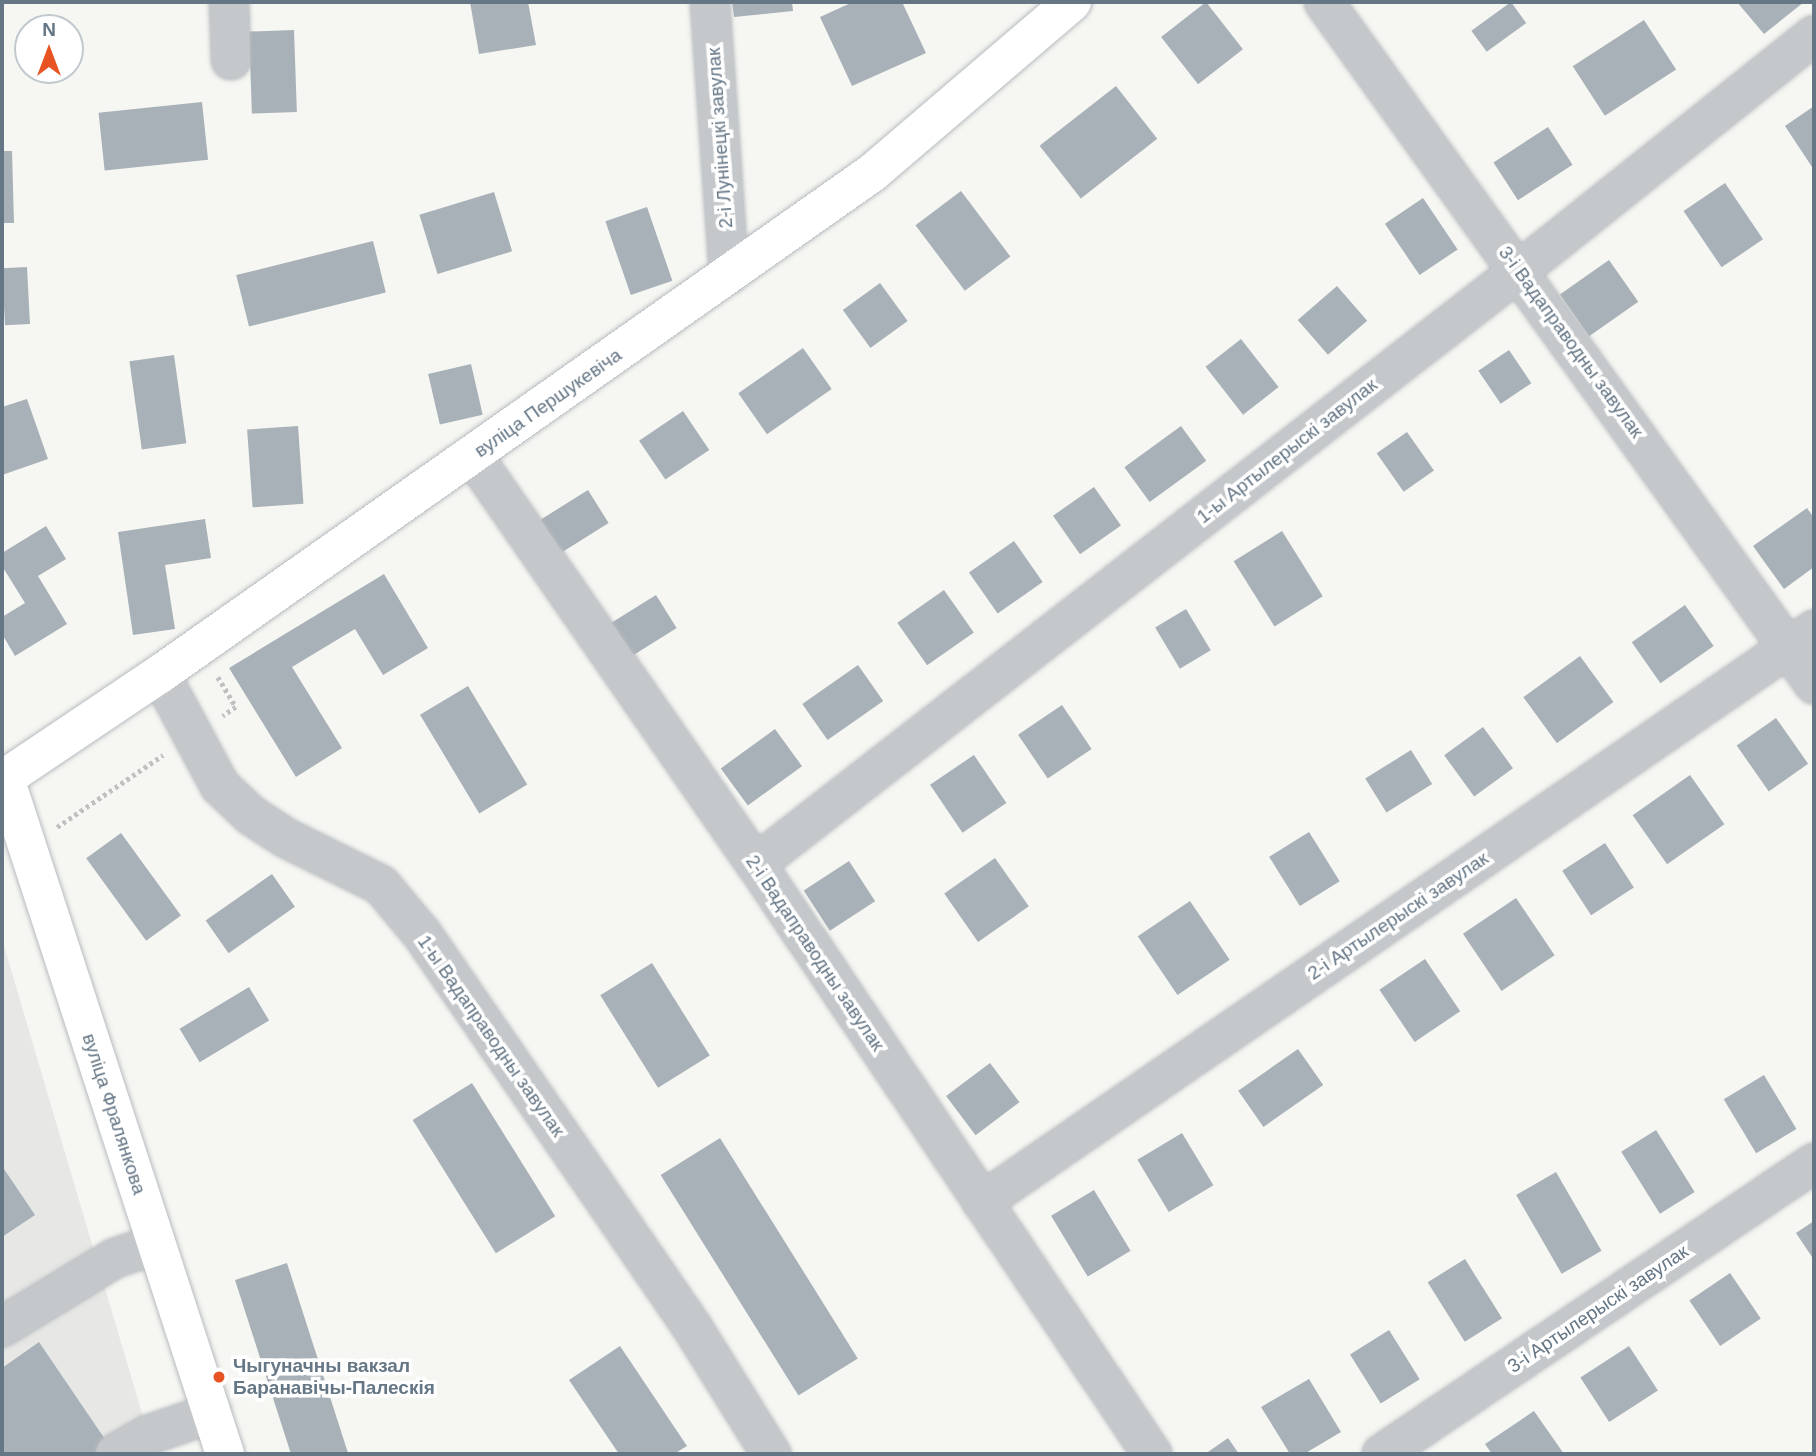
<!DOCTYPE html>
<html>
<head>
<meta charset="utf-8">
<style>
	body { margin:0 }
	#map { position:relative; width:1816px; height:1456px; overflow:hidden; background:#f6f7f3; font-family:Arial,sans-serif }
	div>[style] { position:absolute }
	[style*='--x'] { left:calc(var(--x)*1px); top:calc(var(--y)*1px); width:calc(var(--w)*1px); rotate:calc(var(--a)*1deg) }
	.built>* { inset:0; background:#e7e8e6 }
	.building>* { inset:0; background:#a8b1b7; transform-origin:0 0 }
	.path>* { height:4.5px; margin-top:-2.25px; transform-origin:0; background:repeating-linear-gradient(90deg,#bec0c2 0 3.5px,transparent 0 7px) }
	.roads { filter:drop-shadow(0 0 2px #b7bbbf) drop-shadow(0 0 2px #b7bbbf) }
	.minor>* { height:38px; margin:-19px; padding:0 19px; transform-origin:19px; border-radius:19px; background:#c4c8cb }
	.major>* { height:38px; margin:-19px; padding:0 19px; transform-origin:19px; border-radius:19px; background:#fff }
	.dots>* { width:19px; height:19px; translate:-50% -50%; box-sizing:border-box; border:4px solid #fff; border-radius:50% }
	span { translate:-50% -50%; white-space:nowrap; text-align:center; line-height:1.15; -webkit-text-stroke:7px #fff; paint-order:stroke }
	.street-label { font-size:19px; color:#657685 }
	.poi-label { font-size:19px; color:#657685; font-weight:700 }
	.left { translate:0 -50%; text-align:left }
	.frame { position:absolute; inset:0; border:4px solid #657685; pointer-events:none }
	.north { position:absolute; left:14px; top:14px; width:70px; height:70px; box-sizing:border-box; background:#fff; border:2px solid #c1c8ce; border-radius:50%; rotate:0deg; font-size:19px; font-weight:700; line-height:28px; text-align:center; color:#657685 }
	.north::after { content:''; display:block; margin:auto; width:24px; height:32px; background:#e75323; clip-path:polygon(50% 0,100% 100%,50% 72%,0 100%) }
</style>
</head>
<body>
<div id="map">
	<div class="built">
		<div style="clip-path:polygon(2px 944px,4px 946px,154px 1454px,2px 1454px)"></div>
	</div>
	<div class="building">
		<div style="clip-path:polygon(470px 2px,528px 2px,536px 45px,479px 54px)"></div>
		<div style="clip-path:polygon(732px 2px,792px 2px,793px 11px,734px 17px)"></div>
		<div style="clip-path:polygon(853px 2px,902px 2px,926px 53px,852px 86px,820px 17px)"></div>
		<div style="left:1206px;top:2px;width:60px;height:57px;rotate:52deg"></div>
		<div style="left:1511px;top:2px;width:26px;height:49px;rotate:54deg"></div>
		<div style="clip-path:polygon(1737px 2px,1804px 2px,1764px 34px)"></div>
		<div style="left:1644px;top:20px;width:59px;height:85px;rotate:57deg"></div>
		<div style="left:294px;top:30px;width:82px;height:45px;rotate:88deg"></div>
		<div style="left:1116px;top:86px;width:67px;height:97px;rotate:52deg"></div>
		<div style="left:202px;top:102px;width:58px;height:104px;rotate:84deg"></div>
		<div style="clip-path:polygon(1814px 106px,1814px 170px,1785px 126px)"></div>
		<div style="left:1548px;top:127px;width:45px;height:65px;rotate:57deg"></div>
		<div style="clip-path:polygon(2px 151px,12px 151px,14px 223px,2px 223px)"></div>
		<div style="left:1725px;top:183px;width:68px;height:50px;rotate:56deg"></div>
		<div style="left:961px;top:191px;width:82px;height:57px;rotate:53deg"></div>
		<div style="left:494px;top:192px;width:62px;height:78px;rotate:73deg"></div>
		<div style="left:1423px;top:198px;width:62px;height:46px;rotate:56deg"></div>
		<div style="left:647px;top:207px;width:78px;height:44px;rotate:71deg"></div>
		<div style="left:373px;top:241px;width:53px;height:141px;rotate:76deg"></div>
		<div style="left:1609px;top:260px;width:51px;height:60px;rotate:55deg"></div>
		<div style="left:27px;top:267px;width:57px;height:25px;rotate:87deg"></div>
		<div style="left:880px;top:283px;width:47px;height:46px;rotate:54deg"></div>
		<div style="left:1337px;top:286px;width:46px;height:52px;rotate:49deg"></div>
		<div style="left:1241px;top:339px;width:61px;height:45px;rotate:52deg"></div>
		<div style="left:803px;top:348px;width:50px;height:79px;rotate:55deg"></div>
		<div style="left:1509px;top:350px;width:40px;height:37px;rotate:56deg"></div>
		<div style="left:174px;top:355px;width:89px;height:45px;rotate:82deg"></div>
		<div style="left:471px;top:364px;width:52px;height:44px;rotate:77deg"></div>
		<div style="clip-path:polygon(27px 399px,48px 459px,2px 475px,2px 407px)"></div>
		<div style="left:683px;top:411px;width:47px;height:53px;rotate:56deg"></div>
		<div style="left:298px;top:426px;width:78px;height:51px;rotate:86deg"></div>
		<div style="left:1181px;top:426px;width:43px;height:70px;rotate:54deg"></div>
		<div style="left:1407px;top:432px;width:47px;height:37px;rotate:55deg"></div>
		<div style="left:1094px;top:487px;width:47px;height:50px;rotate:55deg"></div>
		<div style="left:588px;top:490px;width:39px;height:56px;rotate:58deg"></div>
		<div style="clip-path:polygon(1807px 508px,1814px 518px,1814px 567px,1784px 589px,1753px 546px)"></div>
		<div style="clip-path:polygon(205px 519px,211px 558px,165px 565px,175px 629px,133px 635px,118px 532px)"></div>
		<div style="clip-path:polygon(46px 526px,66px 559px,38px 576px,67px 624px,15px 656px,2px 634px,2px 617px,25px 603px,2px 566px,2px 553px)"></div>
		<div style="left:1282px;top:531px;width:77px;height:57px;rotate:58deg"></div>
		<div style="left:1014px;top:541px;width:50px;height:55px;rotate:55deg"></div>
		<div style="clip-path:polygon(384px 574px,428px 648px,383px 675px,355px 629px,292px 667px,342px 748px,296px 777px,229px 668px)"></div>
		<div style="left:944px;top:590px;width:52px;height:57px;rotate:55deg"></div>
		<div style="left:656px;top:595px;width:39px;height:54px;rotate:58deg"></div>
		<div style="left:1685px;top:605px;width:50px;height:65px;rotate:55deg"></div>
		<div style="left:1186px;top:609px;width:48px;height:36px;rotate:59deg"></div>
		<div style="left:1580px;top:656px;width:57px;height:70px;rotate:54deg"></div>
		<div style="left:858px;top:665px;width:44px;height:68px;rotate:55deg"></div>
		<div style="left:468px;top:686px;width:115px;height:56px;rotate:59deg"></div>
		<div style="left:1062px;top:705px;width:53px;height:53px;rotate:56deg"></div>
		<div style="left:1776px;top:718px;width:56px;height:48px;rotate:55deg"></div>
		<div style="left:1483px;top:727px;width:51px;height:48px;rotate:54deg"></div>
		<div style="left:775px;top:729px;width:46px;height:67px;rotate:54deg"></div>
		<div style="left:1411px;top:750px;width:40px;height:54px;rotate:58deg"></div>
		<div style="left:974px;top:755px;width:58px;height:53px;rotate:56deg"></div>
		<div style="left:1690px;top:775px;width:60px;height:70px;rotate:55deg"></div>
		<div style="left:1309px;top:832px;width:58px;height:47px;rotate:58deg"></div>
		<div style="left:121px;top:833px;width:102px;height:43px;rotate:54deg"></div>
		<div style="left:1605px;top:843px;width:53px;height:51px;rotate:57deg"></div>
		<div style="left:995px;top:858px;width:59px;height:62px;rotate:55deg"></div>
		<div style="left:849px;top:861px;width:48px;height:54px;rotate:57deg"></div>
		<div style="left:272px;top:874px;width:40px;height:81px;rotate:55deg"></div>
		<div style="left:1516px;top:898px;width:69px;height:64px;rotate:56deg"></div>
		<div style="left:1190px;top:901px;width:71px;height:63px;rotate:56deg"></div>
		<div style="left:1425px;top:959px;width:63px;height:55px;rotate:56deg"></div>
		<div style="left:652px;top:963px;width:109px;height:61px;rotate:58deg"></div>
		<div style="left:249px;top:987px;width:39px;height:81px;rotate:59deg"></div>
		<div style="left:1298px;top:1049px;width:44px;height:73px;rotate:55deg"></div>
		<div style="left:990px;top:1063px;width:49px;height:55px;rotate:53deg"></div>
		<div style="left:1764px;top:1075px;width:63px;height:47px;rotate:59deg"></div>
		<div style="left:472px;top:1083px;width:157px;height:70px;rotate:58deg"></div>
		<div style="left:1656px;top:1130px;width:73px;height:41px;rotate:58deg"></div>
		<div style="left:1182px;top:1133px;width:61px;height:52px;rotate:59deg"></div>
		<div style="left:720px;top:1138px;width:260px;height:70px;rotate:58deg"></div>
		<div style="clip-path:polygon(2px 1166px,35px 1215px,2px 1237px)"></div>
		<div style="left:1556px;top:1172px;width:91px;height:46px;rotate:60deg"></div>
		<div style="left:1094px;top:1190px;width:71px;height:50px;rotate:59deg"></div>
		<div style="clip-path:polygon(1814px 1221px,1814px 1260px,1796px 1233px)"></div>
		<div style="left:1465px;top:1259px;width:70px;height:44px;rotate:58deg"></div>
		<div style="clip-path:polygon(287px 1263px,348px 1453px,344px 1454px,291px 1454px,235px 1280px)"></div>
		<div style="left:1730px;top:1273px;width:55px;height:49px;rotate:56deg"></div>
		<div style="left:1389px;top:1330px;width:58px;height:46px;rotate:58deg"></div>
		<div style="clip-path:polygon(39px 1342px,115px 1454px,2px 1454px,2px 1368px)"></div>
		<div style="clip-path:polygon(620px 1346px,687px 1446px,674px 1454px,619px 1454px,569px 1380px)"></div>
		<div style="left:1629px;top:1346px;width:53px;height:58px;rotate:57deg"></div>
		<div style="clip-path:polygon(1309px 1379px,1341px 1432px,1304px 1454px,1290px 1454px,1261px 1407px)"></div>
		<div style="clip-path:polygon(1534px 1411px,1564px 1454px,1492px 1454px,1485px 1444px)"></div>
		<div style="clip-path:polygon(1228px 1438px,1239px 1454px,1205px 1454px)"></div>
	</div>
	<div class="path">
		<div style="--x:218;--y:677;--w:35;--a:59"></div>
		<div style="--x:236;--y:707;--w:16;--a:145"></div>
		<div style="--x:57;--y:827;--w:128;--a:-34.2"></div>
	</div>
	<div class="roads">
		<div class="minor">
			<div style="--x:229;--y:2;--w:58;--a:88"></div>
			<div style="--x:710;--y:2;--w:273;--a:86"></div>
			<div style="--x:1324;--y:2;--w:840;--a:54.3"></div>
			<div style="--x:473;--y:456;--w:497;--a:55.3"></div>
			<div style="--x:756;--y:864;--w:711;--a:56.13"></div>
			<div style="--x:160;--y:674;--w:127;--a:61.8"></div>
			<div style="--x:220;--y:786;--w:44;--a:43.2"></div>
			<div style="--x:252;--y:816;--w:40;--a:32.9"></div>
			<div style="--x:286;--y:838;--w:106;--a:26.3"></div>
			<div style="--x:381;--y:885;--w:64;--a:50.1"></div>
			<div style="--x:422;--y:934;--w:477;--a:55.5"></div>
			<div style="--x:692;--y:1327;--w:150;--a:58.1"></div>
			<div style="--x:756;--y:864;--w:968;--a:-37.86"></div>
			<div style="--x:1520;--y:270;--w:376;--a:-38.6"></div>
			<div style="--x:982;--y:1202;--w:1010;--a:-34.51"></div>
			<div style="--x:2;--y:1327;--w:132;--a:-31.4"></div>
			<div style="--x:115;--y:1258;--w:44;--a:-18.4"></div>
			<div style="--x:115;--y:1454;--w:38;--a:-30"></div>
			<div style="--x:148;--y:1435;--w:68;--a:-19"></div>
			<div style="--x:1382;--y:1454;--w:521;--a:-33.96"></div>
		</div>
		<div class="major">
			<div style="--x:225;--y:1454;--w:711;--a:-108.03"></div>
			<div style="--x:5;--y:778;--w:187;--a:-33.9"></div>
			<div style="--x:160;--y:674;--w:871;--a:-35.13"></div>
			<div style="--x:872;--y:173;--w:263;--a:-40.5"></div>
		</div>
	</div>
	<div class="dots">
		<div style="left:219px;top:1377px;background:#e75323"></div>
	</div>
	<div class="street-label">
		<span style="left:720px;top:138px;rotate:-94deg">2-і Лунінецкі завулак</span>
		<span style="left:1571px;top:342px;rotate:54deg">3-і Вадаправодны завулак</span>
		<span style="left:548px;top:403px;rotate:-35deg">вуліца Першукевіча</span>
		<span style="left:1287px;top:451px;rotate:-38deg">1-ы Артылерыскі завулак</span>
		<span style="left:1398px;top:916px;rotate:-34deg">2-і Артылерыскі завулак</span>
		<span style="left:815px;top:953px;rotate:56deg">2-і Вадаправодны завулак</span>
		<span style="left:491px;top:1036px;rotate:55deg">1-ы Вадаправодны завулак</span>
		<span style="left:114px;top:1114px;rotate:72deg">вуліца Фралянкова</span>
		<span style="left:1598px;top:1309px;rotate:-34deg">3-і Артылерыскі завулак</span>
	</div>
	<div class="poi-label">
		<span class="left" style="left:233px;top:1377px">Чыгуначны вакзал<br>Баранавічы-Палескія</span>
	</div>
	<div class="frame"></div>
	<div class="north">N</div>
</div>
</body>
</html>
